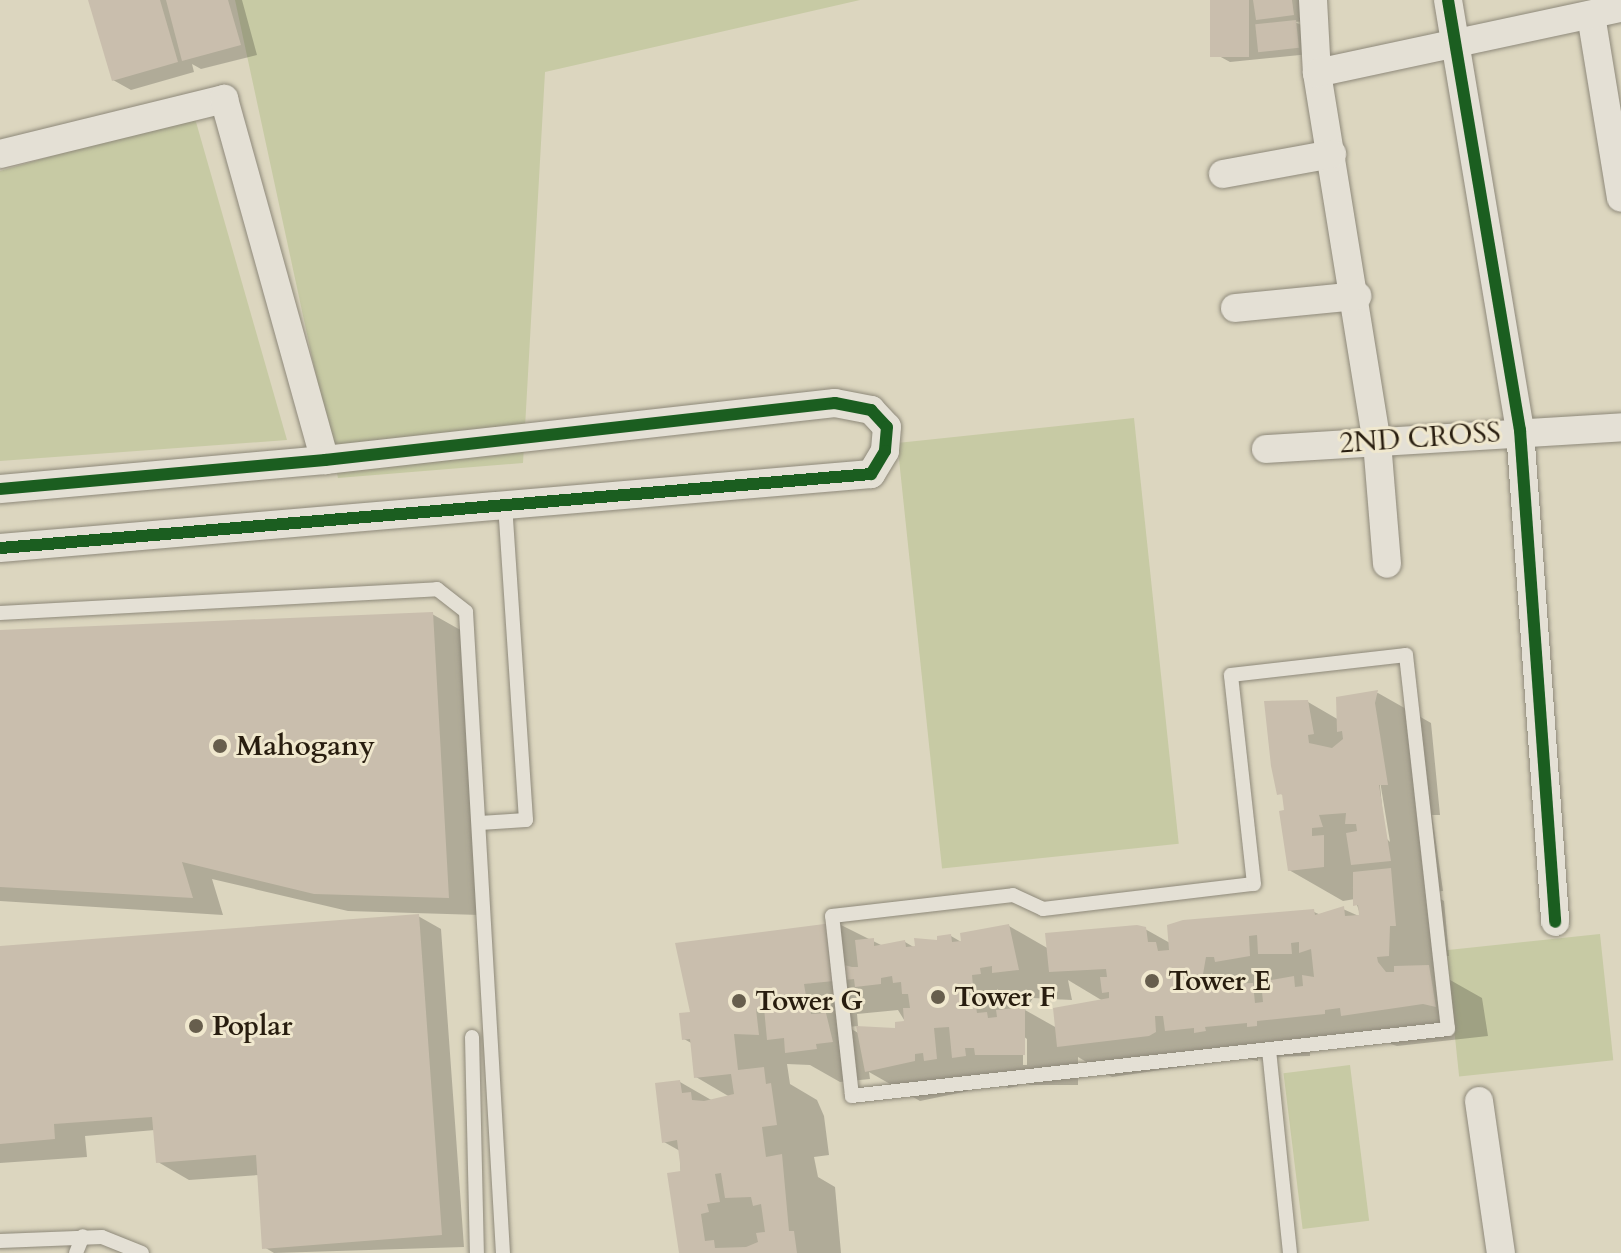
<!DOCTYPE html>
<html>
<head>
<meta charset="utf-8">
<style>
	body { margin:0 }
	#map { position:relative; width:1621px; height:1253px; overflow:hidden; background:#dcd6bf; font-family:Cardo,serif }
	div>[style] { position:absolute }
	[style*='--x'] { left:calc(var(--x)*1px); top:calc(var(--y)*1px); width:calc(var(--w)*1px); rotate:calc(var(--a)*1deg) }
	.green>* { inset:0; background:#c7caa4; transform-origin:0 0 }
	.shadow>* { inset:0; background:#0003 }
	.building>* { inset:0; background:#c9bead; transform-origin:0 0 }
	.roads { filter:drop-shadow(0 0 2px #8e897a) drop-shadow(0 0 2px #8e897a) }
	.service>* { height:14px; margin:-7px; padding:0 7px; transform-origin:7px; border-radius:7px; background:#e4e0d5 }
	.minor>* { height:28px; margin:-14px; padding:0 14px; transform-origin:14px; border-radius:14px; background:#e4e0d5 }
	.cycleway>* { height:12px; margin:-6px; padding:0 6px; transform-origin:6px; border-radius:6px; background:#1b5e20 }
	.dots>* { width:22px; height:22px; translate:-50% -50%; box-sizing:border-box; border:4px solid #f0e8ce; border-radius:50% }
	span { translate:-50% -50%; white-space:nowrap; text-align:center; line-height:1.15; -webkit-text-stroke:6px #f0e8ce; paint-order:stroke }
	.street-label { font-size:28px; color:#281d0f }
	.poi-label { font-size:28px; color:#281d0f; font-weight:700 }
	.left { translate:0 -50%; text-align:left }
</style>
</head>
<body>
<div id="map">
	<div class="green">
		<div style="clip-path:polygon(235px 0,860px 0,545px 72px,523px 463px,338px 478px)"></div>
		<div style="clip-path:polygon(194px 115px,287px 440px,0 461px,0 171px)"></div>
		<div style="left:1134px;top:418px;width:428px;height:238px;rotate:84deg"></div>
		<div style="left:1600px;top:934px;width:127px;height:155px;rotate:84deg"></div>
		<div style="left:1350px;top:1065px;width:157px;height:67px;rotate:83deg"></div>
	</div>
	<div class="shadow">
		<div style="clip-path:polygon(90px 0,242px 0,257px 55px,201px 69px,192px 64px,194px 72px,131px 90px,113px 80px)"></div>
		<div style="clip-path:polygon(1212px 0,1302px 0,1305px 21px,1295px 22px,1307px 28px,1310px 54px,1230px 62px,1219px 56px)"></div>
		<div style="clip-path:polygon(432px 614px,464px 632px,480px 915px,348px 911px,212px 879px,223px 915px,0 901px,0 632px)"></div>
		<div style="clip-path:polygon(evenodd,1378px 693px,1431px 723px,1440px 815px,1432px 815px,1443px 891px,1429px 892px,1444px 901px,1449px 956px,1443px 956px,1443px 976px,1482px 998px,1488px 1036px,1397px 1046px,1378px 1040px,1378px 1044px,1310px 1051px,1310px 1056px,1258px 1057px,1258px 1061px,1243px 1058px,1112px 1077px,1078px 1057px,1078px 1085px,1030px 1085px,1017px 1078px,1018px 1086px,1008px 1088px,989px 1076px,990px 1089px,968px 1084px,968px 1091px,920px 1101px,869px 1072px,870px 1079px,840px 1082px,810px 1065px,787px 1064px,790px 1084px,817px 1100px,824px 1116px,829px 1155px,814px 1157px,818px 1177px,835px 1187px,841px 1253px,683px 1253px,680px 1151px,664px 1142px,680px 1082px,713px 1101px,730px 1097px,696px 1077px,693px 1044px,684px 1039px,692px 1014px,839px 924px,883px 946px,905px 942px,917px 949px,951px 936px,963px 943px,1009px 926px,1049px 949px,1145px 929px,1170px 943px,1314px 912px,1321px 915px,1343px 909px,1361px 917px,1355px 899px,1343px 901px,1289px 870px,1285px 796px,1279px 793px,1308px 702px,1339px 720px,1338px 699px,1378px 693px,1379px 775px,1390px 842px,1385px 837px,1379px 775px,1378px 693px,1068px 980px,1103px 1001px,1057px 1028px,1025px 1010px,1033px 998px,1072px 1000px,1068px 980px,1378px 693px,898px 1010px,906px 1023px,898px 1030px,860px 1034px,848px 1027px,858px 1026px,857px 1014px,898px 1010px,1378px 693px,1023px 1036px,1027px 1039px,1027px 1065px,1023px 1065px,1023px 1036px)"></div>
		<div style="clip-path:polygon(418px 916px,441px 929px,464px 1247px,274px 1253px,264px 1247px,259px 1175px,189px 1180px,158px 1162px,155px 1130px,85px 1136px,87px 1157px,0 1163px,0 948px)"></div>
	</div>
	<div class="building">
		<div style="clip-path:polygon(88px 0,160px 0,178px 62px,112px 81px)"></div>
		<div style="clip-path:polygon(166px 0,228px 0,241px 45px,182px 61px)"></div>
		<div style="left:1210px;top:0;width:39px;height:57px"></div>
		<div style="clip-path:polygon(1253px 0,1292px 0,1294px 15px,1256px 20px)"></div>
		<div style="left:1296px;top:20px;width:28px;height:41px;rotate:84deg"></div>
		<div style="clip-path:polygon(433px 612px,449px 898px,314px 894px,182px 862px,193px 898px,0 887px,0 630px)"></div>
		<div style="clip-path:polygon(1378px 690px,1375px 703px,1388px 785px,1379px 785px,1391px 861px,1351px 865px,1346px 833px,1357px 831px,1356px 824px,1345px 824px,1346px 813px,1319px 815px,1323px 827px,1312px 828px,1312px 836px,1324px 835px,1324px 867px,1288px 871px,1279px 811px,1284px 810px,1282px 794px,1277px 795px,1271px 766px,1264px 701px,1308px 700px,1314px 734px,1308px 735px,1309px 743px,1332px 748px,1343px 739px,1342px 731px,1337px 732px,1336px 697px)"></div>
		<div style="clip-path:polygon(evenodd,1391px 868px,1396px 926px,1390px 926px,1389px 956px,1377px 957px,1378px 962px,1386px 972px,1394px 972px,1394px 966px,1429px 965px,1436px 1007px,1423px 1004px,1341px 1016px,1340px 1008px,1325px 1010px,1325px 1014px,1257px 1021px,1257px 1026px,1247px 1027px,1247px 1023px,1205px 1027px,1206px 1031px,1194px 1033px,1194px 1028px,1165px 1031px,1163px 1016px,1155px 1016px,1156px 1032px,1149px 1036px,1057px 1047px,1053px 1008px,1109px 998px,1109px 992px,1102px 993px,1100px 977px,1107px 977px,1106px 969px,1049px 972px,1045px 933px,1137px 925px,1146px 927px,1148px 942px,1156px 942px,1158px 951px,1169px 950px,1167px 925px,1183px 920px,1314px 909px,1315px 915px,1344px 906px,1345px 916px,1359px 915px,1358px 905px,1353px 906px,1353px 872px,1391px 868px,1257px 935px,1258px 954px,1292px 954px,1291px 943px,1299px 942px,1299px 953px,1311px 949px,1314px 977px,1302px 975px,1303px 986px,1295px 987px,1294px 976px,1261px 982px,1263px 1002px,1255px 1003px,1253px 983px,1217px 984px,1218px 990px,1210px 991px,1202px 980px,1206px 957px,1214px 957px,1215px 962px,1250px 956px,1249px 936px,1257px 935px)"></div>
		<div style="clip-path:polygon(419px 914px,442px 1235px,262px 1249px,256px 1155px,156px 1163px,152px 1117px,54px 1124px,55px 1139px,0 1144px,0 946px)"></div>
		<div style="clip-path:polygon(evenodd,840px 922px,844px 965px,852px 967px,858px 967px,855px 940px,874px 938px,874px 946px,905px 940px,906px 947px,915px 946px,914px 938px,937px 940px,937px 936px,951px 934px,952px 942px,961px 941px,960px 933px,1009px 924px,1019px 970px,992px 973px,992px 966px,980px 968px,981px 974px,972px 975px,973px 986px,967px 987px,968px 1001px,975px 1000px,977px 1013px,987px 1012px,988px 1018px,997px 1017px,996px 1010px,1025px 1007px,1025px 1055px,975px 1055px,974px 1048px,965px 1048px,966px 1056px,952px 1058px,949px 1027px,934px 1028px,937px 1059px,924px 1061px,923px 1053px,915px 1054px,915px 1061px,865px 1072px,856px 1026px,895px 1028px,895px 1022px,904px 1021px,903px 1008px,910px 1008px,908px 994px,902px 994px,901px 982px,893px 983px,892px 976px,881px 978px,881px 984px,855px 987px,854px 979px,804px 984px,806px 996px,789px 998px,790px 1005px,810px 1003px,811px 1014px,826px 1013px,833px 1042px,816px 1044px,817px 1049px,785px 1053px,784px 1038px,767px 1040px,764px 1008px,756px 1009px,759px 1035px,734px 1034px,738px 1070px,764px 1067px,766px 1084px,771px 1083px,777px 1125px,762px 1127px,766px 1157px,782px 1154px,789px 1231px,794px 1231px,797px 1253px,679px 1253px,667px 1173px,681px 1171px,677px 1140px,662px 1143px,655px 1083px,680px 1080px,682px 1093px,691px 1092px,692px 1100px,704px 1101px,734px 1094px,731px 1074px,694px 1078px,690px 1039px,682px 1040px,679px 1013px,690px 1012px,675px 943px,840px 922px,721px 1173px,725px 1198px,751px 1197px,753px 1206px,761px 1204px,765px 1232px,756px 1233px,758px 1242px,746px 1247px,715px 1248px,714px 1240px,705px 1241px,701px 1214px,709px 1212px,707px 1204px,720px 1202px,715px 1174px,721px 1173px)"></div>
	</div>
	<div class="roads">
		<div class="service">
			<div style="--x:0;--y:613;--w:438;--a:-3.1"></div>
			<div style="--x:437;--y:589;--w:37;--a:38"></div>
			<div style="--x:466;--y:612;--w:642;--a:86.7"></div>
			<div style="--x:1406;--y:655;--w:376;--a:83.6"></div>
			<div style="--x:1448;--y:1029;--w:600;--a:173.59"></div>
			<div style="--x:852;--y:1096;--w:181;--a:-96.3"></div>
			<div style="--x:832;--y:916;--w:182;--a:-6.6"></div>
			<div style="--x:1013;--y:895;--w:33;--a:25"></div>
			<div style="--x:1043;--y:909;--w:212;--a:-6.8"></div>
			<div style="--x:1254;--y:884;--w:210;--a:-96.3"></div>
			<div style="--x:1231;--y:675;--w:176;--a:-6.5"></div>
			<div style="--x:480;--y:823;--w:46;--a:-3.7"></div>
			<div style="--x:526;--y:820;--w:314;--a:-93.8"></div>
			<div style="--x:472;--y:1037;--w:216;--a:88.7"></div>
			<div style="--x:1269;--y:1050;--w:204;--a:84.1"></div>
			<div style="--x:0;--y:1241;--w:102;--a:-2.2"></div>
			<div style="--x:102;--y:1237;--w:43;--a:21.8"></div>
			<div style="--x:76;--y:1253;--w:18;--a:-68"></div>
		</div>
		<div class="minor">
			<div style="--x:1313;--y:0;--w:73;--a:86.9"></div>
			<div style="--x:1317;--y:73;--w:374;--a:80.8"></div>
			<div style="--x:1377;--y:442;--w:122;--a:85.3"></div>
			<div style="--x:1448;--y:0;--w:436;--a:80.5"></div>
			<div style="--x:1520;--y:430;--w:493;--a:85.9"></div>
			<div style="--x:1591;--y:15;--w:185;--a:80.7"></div>
			<div style="--x:1317;--y:73;--w:311;--a:-12.1"></div>
			<div style="--x:0;--y:154;--w:231;--a:-13.8"></div>
			<div style="--x:224;--y:99;--w:375;--a:74.4"></div>
			<div style="--x:1223;--y:174;--w:111;--a:-10.4"></div>
			<div style="--x:1235;--y:308;--w:123;--a:-5.6"></div>
			<div style="--x:1266;--y:449;--w:356;--a:-3.5"></div>
			<div style="--x:0;--y:489;--w:326;--a:-5.1"></div>
			<div style="--x:325;--y:460;--w:513;--a:-6.38"></div>
			<div style="--x:835;--y:403;--w:37;--a:11"></div>
			<div style="--x:871;--y:410;--w:23;--a:47"></div>
			<div style="--x:887;--y:427;--w:24;--a:95"></div>
			<div style="--x:885;--y:451;--w:27;--a:121"></div>
			<div style="--x:871;--y:474;--w:874;--a:175.14"></div>
			<div style="--x:1479;--y:1101;--w:154;--a:81.8"></div>
		</div>
	</div>
	<div class="cycleway">
		<div style="--x:1448;--y:0;--w:436;--a:80.5"></div>
		<div style="--x:1520;--y:430;--w:493;--a:85.9"></div>
		<div style="--x:0;--y:489;--w:326;--a:-5.1"></div>
		<div style="--x:325;--y:460;--w:513;--a:-6.38"></div>
		<div style="--x:835;--y:403;--w:37;--a:11"></div>
		<div style="--x:871;--y:410;--w:23;--a:47"></div>
		<div style="--x:887;--y:427;--w:24;--a:95"></div>
		<div style="--x:885;--y:451;--w:27;--a:121"></div>
		<div style="--x:871;--y:474;--w:874;--a:175.14"></div>
	</div>
	<div class="dots">
		<div style="left:220px;top:746px;background:#675e4d"></div>
		<div style="left:1152px;top:981px;background:#675e4d"></div>
		<div style="left:938px;top:997px;background:#675e4d"></div>
		<div style="left:739px;top:1001px;background:#675e4d"></div>
		<div style="left:196px;top:1026px;background:#675e4d"></div>
	</div>
	<div class="street-label">
		<span style="left:1420px;top:438px;rotate:-4deg">2ND CROSS</span>
	</div>
	<div class="poi-label">
		<span class="left" style="left:236px;top:746px">Mahogany</span>
		<span class="left" style="left:1168px;top:981px">Tower E</span>
		<span class="left" style="left:954px;top:997px">Tower F</span>
		<span class="left" style="left:755px;top:1001px">Tower G</span>
		<span class="left" style="left:212px;top:1026px">Poplar</span>
	</div>
</div>
</body>
</html>
